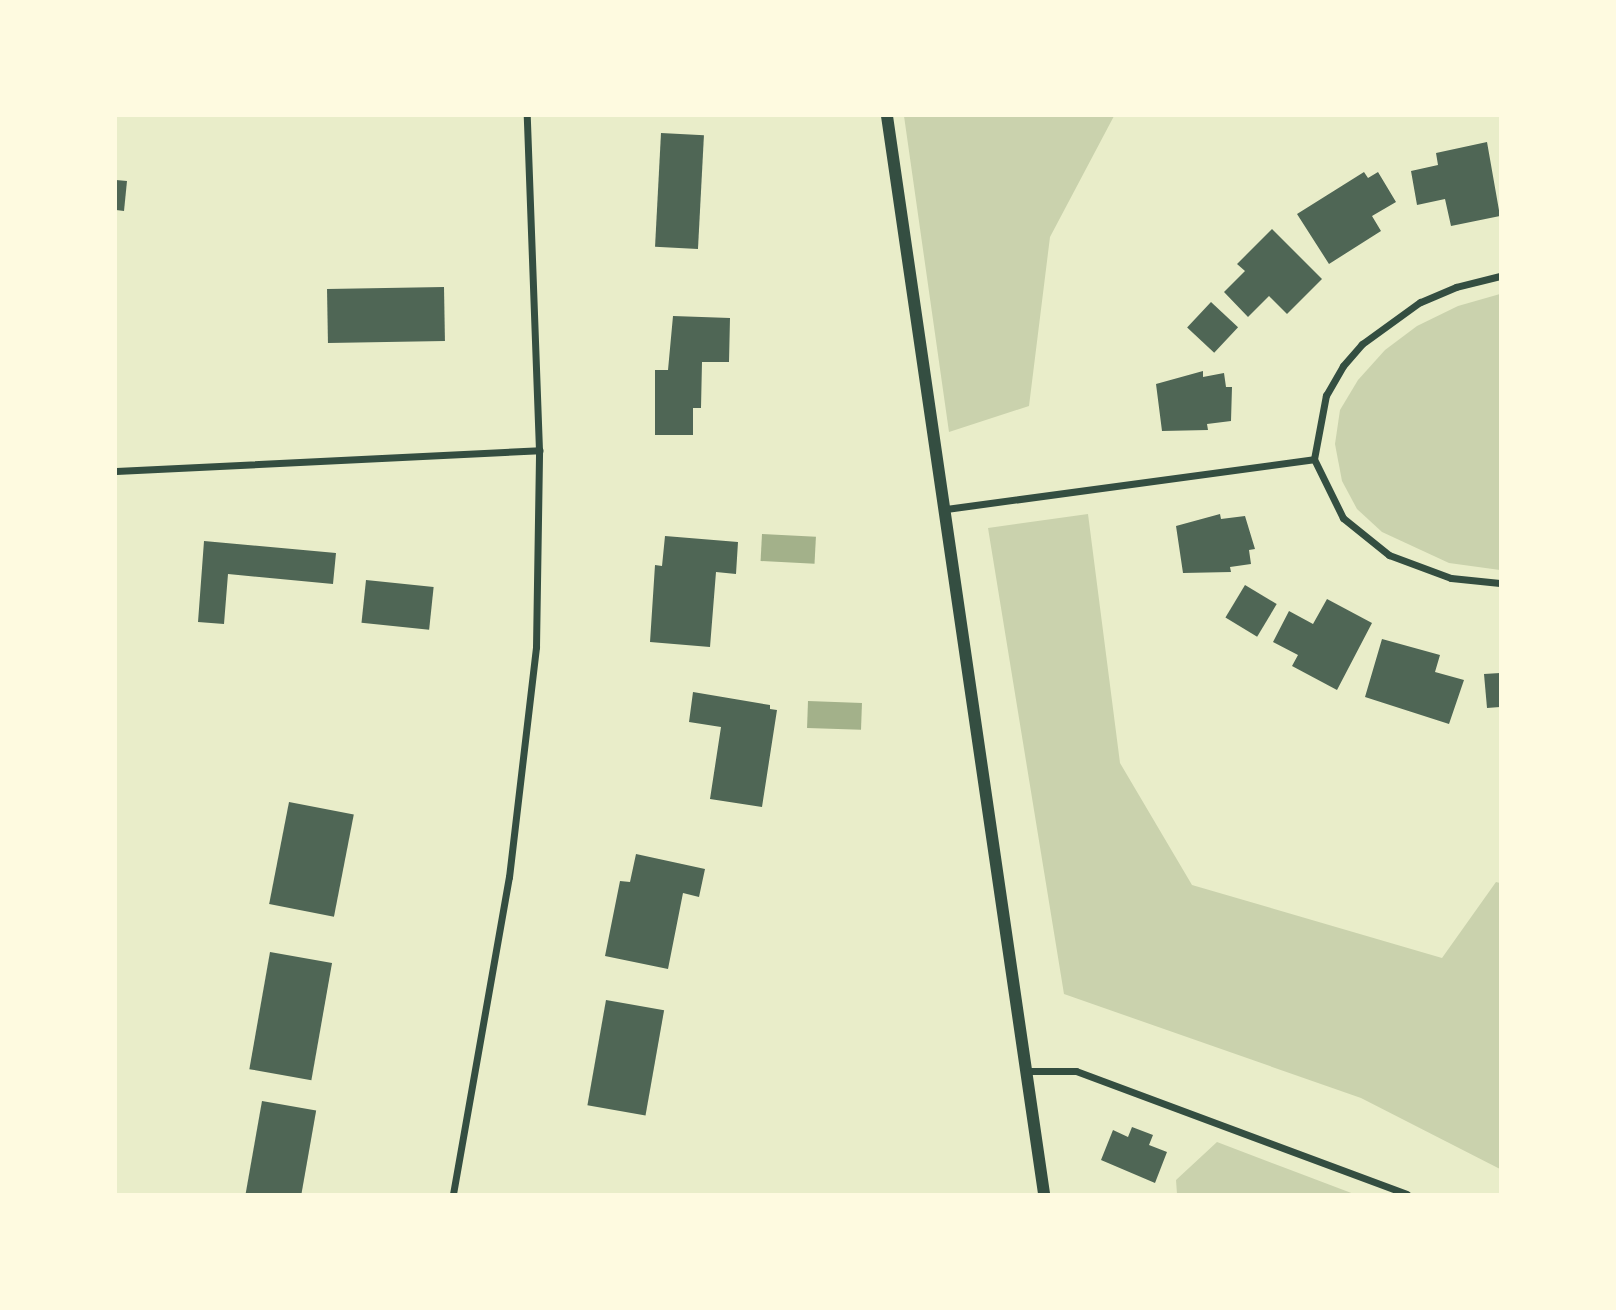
<!DOCTYPE html>
<html>
<head>
<meta charset="utf-8">
<style>
	body { margin:0 }
	#map { position:relative; width:1616px; height:1310px; overflow:hidden; background:#e9edc9; font-family:"PT Sans Narrow",sans-serif }
	div>[style] { position:absolute }
	[style*='--x'] { left:calc(var(--x)*1px); top:calc(var(--y)*1px); width:calc(var(--w)*1px); rotate:calc(var(--a)*1deg) }
	.green>* { inset:0; background:#cad2ad }
	.water>* { inset:0; background:#a3b18a; transform-origin:0 0 }
	.building>* { inset:0; background:#4f6655; transform-origin:0 0 }
	.minor>* { height:7px; margin:-3.5px; padding:0 3.5px; transform-origin:3.5px; border-radius:3.5px; background:#344e41 }
	.tertiary>* { height:12px; margin:-6px; padding:0 6px; transform-origin:6px; border-radius:6px; background:#344e41 }
	span { translate:-50% -50%; white-space:nowrap; text-align:center; line-height:1.15; -webkit-text-stroke:6px #fefae0; paint-order:stroke }
	.frame { position:absolute; inset:0; border:117px solid #fefae0; pointer-events:none }
</style>
</head>
<body>
<div id="map">
	<div class="green">
		<div style="clip-path:polygon(904px 116px,1114px 116px,1050px 237px,1029px 406px,949px 432px)"></div>
		<div style="clip-path:polygon(1500px 294px,1500px 570px,1449px 563px,1382px 532px,1357px 509px,1342px 481px,1335px 444px,1340px 410px,1358px 380px,1385px 350px,1417px 326px,1458px 306px)"></div>
		<div style="clip-path:polygon(1088px 514px,1120px 763px,1192px 885px,1442px 958px,1496px 882px,1500px 883px,1500px 1169px,1361px 1098px,1064px 994px,988px 528px)"></div>
		<div style="clip-path:polygon(1217px 1142px,1288px 1169px,1354px 1194px,1177px 1194px,1176px 1180px)"></div>
	</div>
	<div class="water">
		<div style="left:762px;top:534px;width:54px;height:27px;rotate:3deg"></div>
		<div style="left:808px;top:701px;width:54px;height:27px;rotate:2deg"></div>
	</div>
	<div class="building">
		<div style="left:661px;top:133px;width:43px;height:114px;rotate:3deg"></div>
		<div style="clip-path:polygon(1487px 142px,1500px 216px,1451px 226px,1445px 199px,1417px 205px,1411px 171px,1438px 165px,1436px 153px)"></div>
		<div style="clip-path:polygon(1364px 172px,1368px 178px,1378px 172px,1396px 202px,1372px 216px,1381px 231px,1329px 264px,1297px 214px)"></div>
		<div style="clip-path:polygon(116px 180px,127px 181px,124px 211px,116px 210px)"></div>
		<div style="clip-path:polygon(1272px 229px,1322px 279px,1287px 314px,1269px 296px,1248px 317px,1224px 292px,1245px 271px,1237px 264px)"></div>
		<div style="left:444px;top:287px;width:54px;height:117px;rotate:89deg"></div>
		<div style="left:1211px;top:302px;width:37px;height:35px;rotate:43deg"></div>
		<div style="clip-path:polygon(673px 316px,730px 318px,729px 362px,702px 362px,701px 408px,693px 408px,693px 435px,655px 435px,655px 370px,668px 370px)"></div>
		<div style="clip-path:polygon(1203px 371px,1203px 377px,1224px 373px,1226px 387px,1232px 387px,1231px 421px,1207px 424px,1208px 430px,1162px 431px,1156px 384px)"></div>
		<div style="clip-path:polygon(1220px 514px,1221px 519px,1245px 516px,1255px 549px,1249px 550px,1251px 564px,1230px 567px,1231px 572px,1183px 573px,1176px 526px)"></div>
		<div style="clip-path:polygon(665px 536px,738px 542px,736px 574px,716px 572px,710px 647px,650px 642px,655px 565px,662px 566px)"></div>
		<div style="clip-path:polygon(204px 541px,336px 553px,333px 584px,228px 574px,224px 624px,198px 622px)"></div>
		<div style="left:366px;top:580px;width:68px;height:43px;rotate:6deg"></div>
		<div style="left:1245px;top:585px;width:37px;height:38px;rotate:31deg"></div>
		<div style="clip-path:polygon(1327px 599px,1372px 623px,1337px 690px,1292px 666px,1298px 655px,1273px 642px,1289px 611px,1313px 624px)"></div>
		<div style="clip-path:polygon(1382px 639px,1440px 655px,1435px 672px,1464px 680px,1449px 724px,1365px 697px)"></div>
		<div style="clip-path:polygon(1500px 673px,1500px 707px,1487px 708px,1484px 674px)"></div>
		<div style="clip-path:polygon(693px 692px,770px 705px,770px 709px,777px 710px,762px 807px,710px 799px,721px 727px,689px 722px)"></div>
		<div style="left:289px;top:802px;width:66px;height:104px;rotate:11deg"></div>
		<div style="clip-path:polygon(636px 854px,705px 869px,699px 897px,683px 893px,668px 969px,605px 956px,620px 881px,630px 882px)"></div>
		<div style="left:270px;top:952px;width:63px;height:119px;rotate:10deg"></div>
		<div style="left:606px;top:1000px;width:59px;height:107px;rotate:10deg"></div>
		<div style="left:262px;top:1101px;width:55px;height:95px;rotate:10deg"></div>
		<div style="clip-path:polygon(1132px 1127px,1153px 1135px,1149px 1145px,1167px 1152px,1155px 1183px,1101px 1160px,1113px 1130px,1128px 1137px)"></div>
	</div>
	<div class="minor">
		<div style="--x:1500;--y:276;--w:45;--a:166"></div>
		<div style="--x:1456;--y:287;--w:39;--a:157"></div>
		<div style="--x:1420;--y:302;--w:72;--a:144.1"></div>
		<div style="--x:1362;--y:344;--w:29;--a:131"></div>
		<div style="--x:1343;--y:366;--w:34;--a:120"></div>
		<div style="--x:1326;--y:395;--w:65;--a:100.6"></div>
		<div style="--x:1314;--y:459;--w:66;--a:63.8"></div>
		<div style="--x:1343;--y:518;--w:59;--a:38.8"></div>
		<div style="--x:1389;--y:555;--w:66;--a:20.4"></div>
		<div style="--x:1451;--y:578;--w:49;--a:5.8"></div>
		<div style="--x:116;--y:471;--w:424;--a:-2.8"></div>
		<div style="--x:946;--y:509;--w:371;--a:-7.7"></div>
		<div style="--x:1027;--y:1071;--w:49;--a:0"></div>
		<div style="--x:1076;--y:1071;--w:353;--a:20.4"></div>
		<div style="--x:453;--y:1194;--w:322;--a:-80"></div>
		<div style="--x:509;--y:877;--w:232;--a:-83.3"></div>
		<div style="--x:536;--y:647;--w:197;--a:-89.1"></div>
		<div style="--x:539;--y:450;--w:334;--a:-92.1"></div>
	</div>
	<div class="tertiary">
		<div style="--x:887;--y:116;--w:1089;--a:81.71"></div>
	</div>
	<div class="frame"></div>
</div>
</body>
</html>
